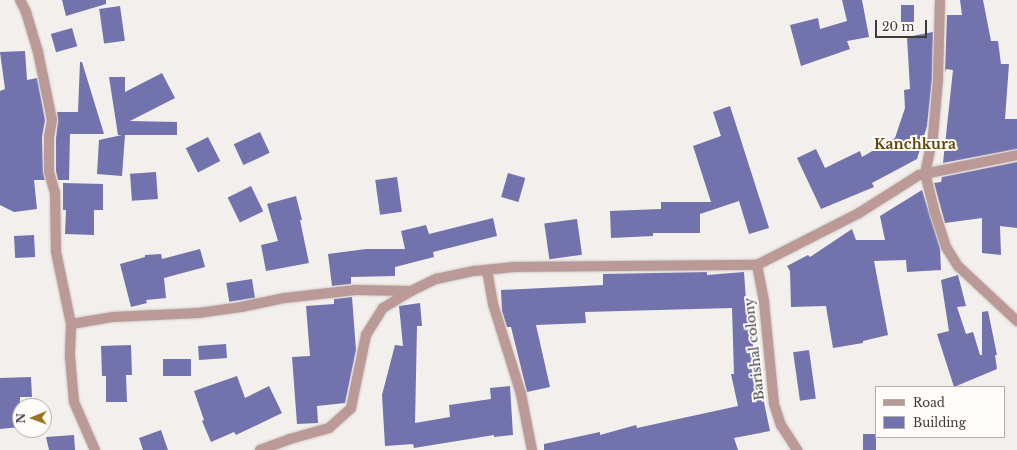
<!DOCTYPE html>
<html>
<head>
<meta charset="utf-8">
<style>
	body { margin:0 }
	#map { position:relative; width:1017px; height:450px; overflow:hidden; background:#f2efec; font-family:"Libre Baskerville",serif }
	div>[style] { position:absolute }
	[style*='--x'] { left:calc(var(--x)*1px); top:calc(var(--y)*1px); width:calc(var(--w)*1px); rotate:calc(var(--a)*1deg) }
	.building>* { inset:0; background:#7272ad; transform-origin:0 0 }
	.roads { filter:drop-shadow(0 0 1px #cecbc8) drop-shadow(0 0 1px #cecbc8) }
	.minor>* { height:10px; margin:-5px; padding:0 5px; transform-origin:5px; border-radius:5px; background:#bb9996 }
	.tertiary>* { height:10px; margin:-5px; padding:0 5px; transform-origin:5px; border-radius:5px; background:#bb9996 }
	span { translate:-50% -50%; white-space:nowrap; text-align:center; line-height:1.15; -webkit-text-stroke:4px #fffcfa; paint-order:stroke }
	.street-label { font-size:13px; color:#3c3b3a }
	.neighbourhood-label { font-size:14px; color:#604609; font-weight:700 }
	.legend { position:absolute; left:875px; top:386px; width:130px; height:52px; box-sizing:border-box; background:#fffcfa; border:1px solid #b1afad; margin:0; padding:5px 7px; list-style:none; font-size:12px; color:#3c3b3a }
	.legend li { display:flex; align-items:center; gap:8px; height:20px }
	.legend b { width:20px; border:1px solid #b1afad }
	.north { position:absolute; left:12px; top:398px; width:40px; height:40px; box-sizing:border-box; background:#fffcfa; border:1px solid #b1afad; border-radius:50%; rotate:269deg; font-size:11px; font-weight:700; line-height:16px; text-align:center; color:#3c3b3a }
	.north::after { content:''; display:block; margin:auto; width:14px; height:18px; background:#9b7420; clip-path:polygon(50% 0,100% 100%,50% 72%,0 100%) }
	.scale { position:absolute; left:875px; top:20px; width:52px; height:18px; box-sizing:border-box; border:2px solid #3c3b3a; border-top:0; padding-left:5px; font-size:12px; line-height:14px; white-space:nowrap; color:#3c3b3a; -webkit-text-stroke:3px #fffcfa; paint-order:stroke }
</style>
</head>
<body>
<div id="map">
	<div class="building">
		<div style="clip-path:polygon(62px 0,106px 0,106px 4px,66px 16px)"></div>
		<div style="clip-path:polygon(842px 0,862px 0,869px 37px,847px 41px,850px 49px,801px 66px,790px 25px,818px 18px,820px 29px,847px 21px)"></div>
		<div style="clip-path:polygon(960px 0,983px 0,991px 41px,998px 41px,1001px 64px,1009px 64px,1005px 119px,1017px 119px,1017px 149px,943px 163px,953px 70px,946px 69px,945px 73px,947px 15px,962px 15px)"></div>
		<div style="left:914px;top:5px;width:17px;height:13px;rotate:90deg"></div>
		<div style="left:120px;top:6px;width:35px;height:21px;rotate:82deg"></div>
		<div style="left:72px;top:28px;width:19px;height:22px;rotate:74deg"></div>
		<div style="clip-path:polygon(933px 32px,932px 79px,927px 126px,917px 159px,872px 183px,874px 187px,821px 209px,797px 158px,816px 149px,825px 168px,860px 151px,862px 157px,895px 138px,905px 108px,904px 90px,910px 89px,907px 37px)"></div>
		<div style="clip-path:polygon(25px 51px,27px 80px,37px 78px,45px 120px,42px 137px,43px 172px,45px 180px,34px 180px,37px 209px,14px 212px,0 205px,0 91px,5px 89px,0 52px)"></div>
		<div style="clip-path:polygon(80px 62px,82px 62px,104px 134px,70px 134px,69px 180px,58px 180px,56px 171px,56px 138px,58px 121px,57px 112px,78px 112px)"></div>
		<div style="clip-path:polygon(162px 73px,175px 98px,130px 121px,177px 122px,177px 135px,125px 135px,122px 176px,97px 174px,99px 140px,122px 135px,118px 135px,109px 77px,125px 77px,125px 92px)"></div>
		<div style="clip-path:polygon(730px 106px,769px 228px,749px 234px,739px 201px,700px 214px,700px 233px,653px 233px,653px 236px,611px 238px,610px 211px,661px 209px,661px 202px,711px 202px,693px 146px,721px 136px,713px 112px)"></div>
		<div style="left:260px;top:132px;width:23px;height:29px;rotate:65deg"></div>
		<div style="left:208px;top:137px;width:27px;height:25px;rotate:63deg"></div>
		<div style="clip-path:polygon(1017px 162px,1017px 228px,1000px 226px,1001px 255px,982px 253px,982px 218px,945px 223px,934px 183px,941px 182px,942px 177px)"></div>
		<div style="left:156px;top:172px;width:27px;height:26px;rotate:86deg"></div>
		<div style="left:508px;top:173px;width:18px;height:25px;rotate:16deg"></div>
		<div style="left:397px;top:177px;width:35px;height:22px;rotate:82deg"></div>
		<div style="clip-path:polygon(63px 183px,103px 184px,103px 210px,94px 210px,94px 235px,65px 234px,66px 210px,63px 210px)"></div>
		<div style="left:251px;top:186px;width:28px;height:26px;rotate:64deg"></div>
		<div style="clip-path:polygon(922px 190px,940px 248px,941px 270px,907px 272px,906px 260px,874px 261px,888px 335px,863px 341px,863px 343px,833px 348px,826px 306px,791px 307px,790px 271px,787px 266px,808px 255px,810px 257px,852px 229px,856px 240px,885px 240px,880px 216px)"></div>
		<div style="clip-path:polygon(296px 196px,302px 220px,300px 220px,309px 263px,266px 271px,261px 245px,278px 241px,267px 204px)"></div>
		<div style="clip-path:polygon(493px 218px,497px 236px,433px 252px,434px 257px,395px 267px,395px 276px,351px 277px,351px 284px,332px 286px,328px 254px,366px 249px,405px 249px,401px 231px,426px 225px,429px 234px)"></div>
		<div style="left:577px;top:219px;width:36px;height:33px;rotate:82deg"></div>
		<div style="left:34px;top:235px;width:22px;height:20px;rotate:87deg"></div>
		<div style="clip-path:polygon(200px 249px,205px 267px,164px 278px,166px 298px,146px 300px,147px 303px,131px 307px,120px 264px,145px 257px,145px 255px,161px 254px,162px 259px)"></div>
		<div style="clip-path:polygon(707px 272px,707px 275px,744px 272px,747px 314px,753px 313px,753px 370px,757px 369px,770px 431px,734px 438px,738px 450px,544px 450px,544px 444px,600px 432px,600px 435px,636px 425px,637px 428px,738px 406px,731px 374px,734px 374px,732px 308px,585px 312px,586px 323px,536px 325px,550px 387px,527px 392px,511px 327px,507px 327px,502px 311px,501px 290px,603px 285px,603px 274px)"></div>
		<div style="clip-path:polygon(958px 275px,966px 306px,957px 307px,966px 334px,973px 332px,980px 355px,982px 355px,982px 312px,988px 311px,997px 355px,995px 355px,997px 369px,954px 387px,937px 334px,949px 331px,941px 280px)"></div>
		<div style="left:252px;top:279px;width:19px;height:26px;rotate:81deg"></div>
		<div style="clip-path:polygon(352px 297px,356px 350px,345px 403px,317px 406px,318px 423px,297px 424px,292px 357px,310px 356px,306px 306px,334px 304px,334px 299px)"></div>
		<div style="clip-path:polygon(420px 303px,422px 326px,417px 326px,415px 423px,450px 417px,449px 405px,491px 399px,490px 388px,510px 386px,513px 435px,494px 437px,494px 435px,414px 448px,413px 444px,385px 446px,382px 395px,395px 345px,403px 346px,399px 306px)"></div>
		<div style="left:226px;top:344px;width:14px;height:28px;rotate:86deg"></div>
		<div style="clip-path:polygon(131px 345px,132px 375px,126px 375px,127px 402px,106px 402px,106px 376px,102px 376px,101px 346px)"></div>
		<div style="left:809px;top:350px;width:49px;height:16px;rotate:82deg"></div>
		<div style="left:191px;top:359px;width:17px;height:28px;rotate:90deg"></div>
		<div style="clip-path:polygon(237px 376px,245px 398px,269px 386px,282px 413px,236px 435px,234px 432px,211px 442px,202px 421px,204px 420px,194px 391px)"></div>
		<div style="clip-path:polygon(31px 377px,32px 397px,20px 397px,20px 427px,0 429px,0 378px)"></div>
		<div style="clip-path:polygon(161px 430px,168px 450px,143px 450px,139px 438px)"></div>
		<div style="left:863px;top:434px;width:13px;height:16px"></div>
		<div style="clip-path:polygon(74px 435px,75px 450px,49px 450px,46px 437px)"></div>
	</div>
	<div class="roads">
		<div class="minor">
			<div style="--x:20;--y:0;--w:13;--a:63"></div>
			<div style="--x:26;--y:12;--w:42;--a:73.3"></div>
			<div style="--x:38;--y:52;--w:69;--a:78.4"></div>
			<div style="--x:52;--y:120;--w:17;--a:100"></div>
			<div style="--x:49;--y:137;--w:35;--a:90"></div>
			<div style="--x:49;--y:172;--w:22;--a:74"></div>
			<div style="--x:55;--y:193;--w:59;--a:89"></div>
			<div style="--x:56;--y:252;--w:74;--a:78.2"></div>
			<div style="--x:71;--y:324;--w:33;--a:92"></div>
			<div style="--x:70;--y:357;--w:45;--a:84.9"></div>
			<div style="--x:74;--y:402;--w:52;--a:66.4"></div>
			<div style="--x:757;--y:265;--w:38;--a:79"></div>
			<div style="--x:764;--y:302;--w:102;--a:84.4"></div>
			<div style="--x:774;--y:404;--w:22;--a:72"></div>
			<div style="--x:781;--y:425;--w:30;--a:57"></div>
			<div style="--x:487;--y:270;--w:35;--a:80"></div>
			<div style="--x:493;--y:304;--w:94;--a:72.7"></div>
			<div style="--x:521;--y:394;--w:57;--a:78.9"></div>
			<div style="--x:71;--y:324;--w:43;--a:-9.5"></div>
			<div style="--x:113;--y:317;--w:85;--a:-2.7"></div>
			<div style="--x:198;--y:313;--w:43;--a:-7.9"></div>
			<div style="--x:241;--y:307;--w:45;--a:-11.6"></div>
			<div style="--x:285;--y:298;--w:71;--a:-6.4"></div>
			<div style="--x:356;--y:290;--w:55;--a:1"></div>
			<div style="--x:260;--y:450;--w:32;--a:-20"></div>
			<div style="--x:290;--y:439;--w:41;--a:-15.8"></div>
			<div style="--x:329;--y:428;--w:30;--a:-42"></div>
			<div style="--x:351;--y:408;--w:75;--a:-78.4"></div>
			<div style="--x:366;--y:335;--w:32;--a:-58"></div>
			<div style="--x:383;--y:308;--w:33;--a:-31"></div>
			<div style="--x:411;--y:291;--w:28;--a:-26"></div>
			<div style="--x:436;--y:279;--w:40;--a:-12"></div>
			<div style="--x:475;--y:271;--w:39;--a:-6"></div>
			<div style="--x:514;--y:267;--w:243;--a:-0.5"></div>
			<div style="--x:757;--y:265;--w:114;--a:-27"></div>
			<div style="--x:859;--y:213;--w:71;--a:-32.3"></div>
			<div style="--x:919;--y:175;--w:100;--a:-11.5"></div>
		</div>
		<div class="tertiary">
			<div style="--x:940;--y:0;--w:79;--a:91.5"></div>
			<div style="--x:938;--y:79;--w:57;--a:95"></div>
			<div style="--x:933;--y:136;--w:38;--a:102"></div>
			<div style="--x:925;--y:173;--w:38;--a:76"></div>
			<div style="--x:934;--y:210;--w:39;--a:72"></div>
			<div style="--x:946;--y:247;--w:22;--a:58"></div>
			<div style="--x:958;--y:266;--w:81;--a:43"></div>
		</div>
	</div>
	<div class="street-label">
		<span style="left:755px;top:349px;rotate:-96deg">Barishal colony</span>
	</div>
	<div class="neighbourhood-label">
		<span style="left:915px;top:144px">Kanchkura</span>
	</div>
	<ul class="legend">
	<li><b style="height:5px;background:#bb9996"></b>Road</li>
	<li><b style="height:11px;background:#7272ad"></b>Building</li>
	</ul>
	<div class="north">N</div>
	<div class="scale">20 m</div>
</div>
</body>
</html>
